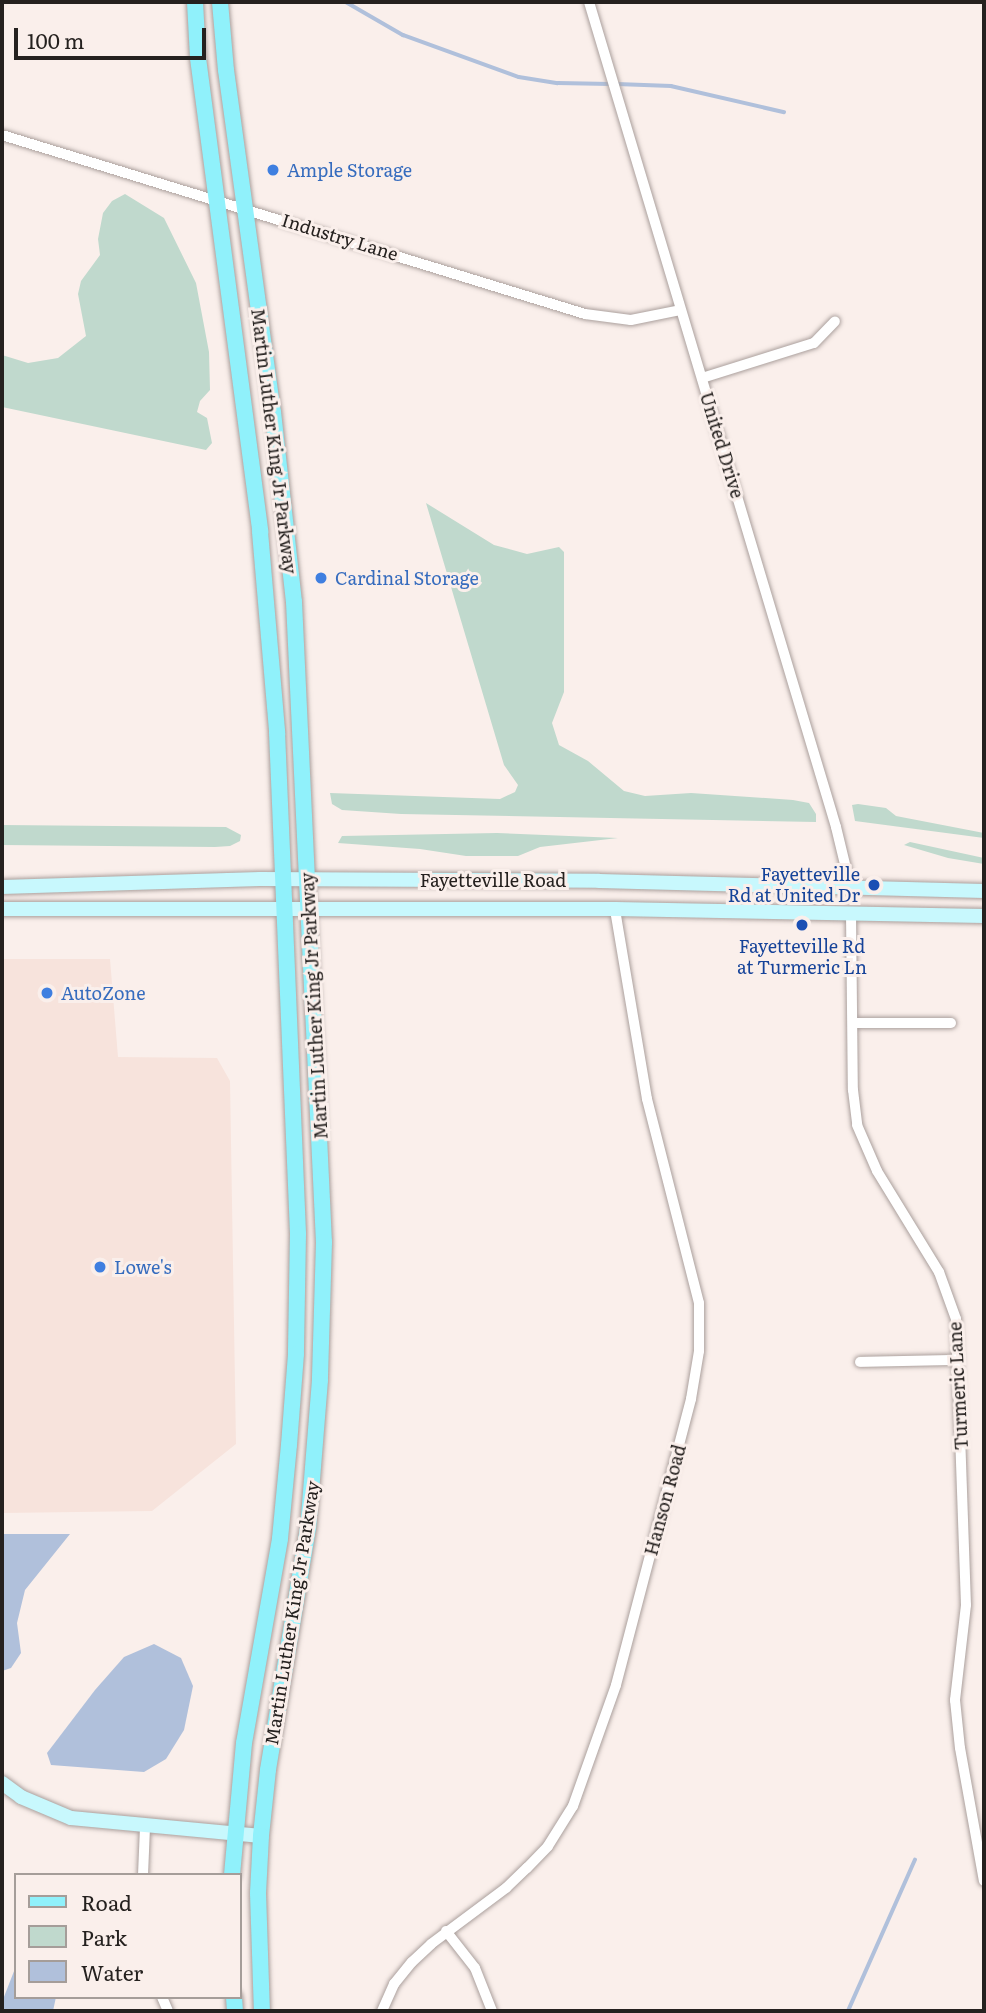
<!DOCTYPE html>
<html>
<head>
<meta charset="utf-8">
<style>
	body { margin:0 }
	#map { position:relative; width:986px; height:2013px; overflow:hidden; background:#faefeb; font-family:Literata,serif }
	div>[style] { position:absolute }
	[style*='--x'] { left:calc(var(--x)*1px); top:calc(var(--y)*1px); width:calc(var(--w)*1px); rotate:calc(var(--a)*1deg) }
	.built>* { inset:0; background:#f7e3dc }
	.green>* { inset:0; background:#c0d9cd }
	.water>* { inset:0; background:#b0c0db }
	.stream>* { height:3.5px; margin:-1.75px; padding:0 1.75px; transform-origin:1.75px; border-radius:1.75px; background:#b0c0db }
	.roads { filter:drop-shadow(0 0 2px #aba09d) drop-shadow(0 0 2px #aba09d) }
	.street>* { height:10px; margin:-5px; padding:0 5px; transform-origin:5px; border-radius:5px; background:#fff }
	.secondary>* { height:14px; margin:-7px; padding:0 7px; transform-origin:7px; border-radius:7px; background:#c8f8fd }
	.primary>* { height:16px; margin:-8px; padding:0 8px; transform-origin:8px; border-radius:8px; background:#90f1fb }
	.dots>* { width:19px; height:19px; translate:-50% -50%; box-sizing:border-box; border:4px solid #faefeb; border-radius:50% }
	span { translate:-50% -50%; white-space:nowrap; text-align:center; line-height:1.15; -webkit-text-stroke:6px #faefeb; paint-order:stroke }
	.shop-label { font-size:18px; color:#366cbe }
	.left { translate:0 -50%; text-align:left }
	.street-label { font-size:18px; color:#25211f }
	.transit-label { font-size:18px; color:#164399 }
	.right { translate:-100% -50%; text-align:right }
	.frame { position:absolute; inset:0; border:4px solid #25211f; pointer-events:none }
	.legend { position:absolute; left:14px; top:1873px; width:228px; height:126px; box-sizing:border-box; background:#faefeb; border:2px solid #a59d99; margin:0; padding:9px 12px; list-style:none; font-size:21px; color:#25211f }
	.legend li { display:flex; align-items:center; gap:14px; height:35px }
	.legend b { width:35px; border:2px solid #a59d99 }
	.scale { position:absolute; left:14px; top:28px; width:192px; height:32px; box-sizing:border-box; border:4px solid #25211f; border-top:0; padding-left:9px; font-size:21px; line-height:24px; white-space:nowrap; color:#25211f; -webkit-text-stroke:5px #faefeb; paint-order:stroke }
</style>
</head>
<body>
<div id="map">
	<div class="built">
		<div style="clip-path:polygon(2px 959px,110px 959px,118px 1057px,217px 1058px,230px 1081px,236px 1444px,152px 1511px,2px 1513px)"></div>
	</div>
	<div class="green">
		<div style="clip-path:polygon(125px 194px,164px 218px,196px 283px,209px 352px,210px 390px,200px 401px,197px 412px,207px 418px,212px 443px,206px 450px,2px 407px,2px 355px,28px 363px,58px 358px,86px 336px,78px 294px,81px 281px,100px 255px,98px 239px,103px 213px,112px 201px)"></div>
		<div style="clip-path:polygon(426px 503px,494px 545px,527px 554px,559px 547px,564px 552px,564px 692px,552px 723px,559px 745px,588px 761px,624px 791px,645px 796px,691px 793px,793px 800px,809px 803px,816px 814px,816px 822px,401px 814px,342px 810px,332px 804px,330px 793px,500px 799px,515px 792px,518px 785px,504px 765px)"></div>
		<div style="clip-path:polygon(858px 804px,886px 808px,896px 816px,984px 833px,984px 838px,855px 821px,852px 805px)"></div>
		<div style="clip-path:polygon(2px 825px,226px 827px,241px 835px,240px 841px,230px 846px,215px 847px,2px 845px)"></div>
		<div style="clip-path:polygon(497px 833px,618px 838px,540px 847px,518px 856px,466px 856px,420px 849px,338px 843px,342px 836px)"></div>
		<div style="clip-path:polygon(910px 842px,984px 858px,984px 864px,948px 858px,904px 845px)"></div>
	</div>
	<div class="water">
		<div style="clip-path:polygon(2px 1534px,70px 1534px,25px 1590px,17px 1623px,21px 1653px,11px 1668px,2px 1671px)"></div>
		<div style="clip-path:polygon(154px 1644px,181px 1658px,193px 1686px,184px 1730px,166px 1759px,144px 1772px,51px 1765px,47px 1753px,95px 1690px,124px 1657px)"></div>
		<div style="clip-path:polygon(16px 1966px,16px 1997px,56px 1997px,53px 2011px,2px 2011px,2px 2002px)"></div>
	</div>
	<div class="stream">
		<div style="--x:346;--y:2;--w:66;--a:30.1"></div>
		<div style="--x:403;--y:35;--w:123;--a:19.9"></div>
		<div style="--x:519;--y:77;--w:39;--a:9"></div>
		<div style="--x:558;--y:83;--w:52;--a:1.1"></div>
		<div style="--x:617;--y:84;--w:54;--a:2.1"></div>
		<div style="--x:671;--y:86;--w:116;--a:13"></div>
		<div style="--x:848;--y:2011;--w:165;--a:-66.1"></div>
	</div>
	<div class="roads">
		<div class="street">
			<div style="--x:589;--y:2;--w:861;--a:73.33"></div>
			<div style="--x:836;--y:827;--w:64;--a:76.4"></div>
			<div style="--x:2;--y:135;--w:610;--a:17.07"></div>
			<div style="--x:585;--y:314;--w:46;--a:7.4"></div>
			<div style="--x:631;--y:320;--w:50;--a:-11.5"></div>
			<div style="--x:702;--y:378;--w:117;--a:-17.4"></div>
			<div style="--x:814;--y:343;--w:30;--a:-46"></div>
			<div style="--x:851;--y:913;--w:177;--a:89.4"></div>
			<div style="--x:853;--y:1090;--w:35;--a:83"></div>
			<div style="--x:857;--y:1125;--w:50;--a:66.5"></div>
			<div style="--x:877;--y:1171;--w:119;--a:58.5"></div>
			<div style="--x:939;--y:1272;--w:50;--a:70.1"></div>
			<div style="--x:956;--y:1319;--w:286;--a:88"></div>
			<div style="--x:966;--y:1605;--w:96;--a:96.6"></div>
			<div style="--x:955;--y:1700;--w:48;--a:84.1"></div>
			<div style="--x:960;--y:1748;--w:135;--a:79.8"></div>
			<div style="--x:853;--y:1023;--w:98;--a:0"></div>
			<div style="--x:860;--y:1362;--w:98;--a:-1.2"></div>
			<div style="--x:143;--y:1875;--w:48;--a:-87.6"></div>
			<div style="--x:446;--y:1931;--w:47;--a:51.9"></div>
			<div style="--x:475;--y:1968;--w:46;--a:68.4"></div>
			<div style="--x:162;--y:1997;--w:15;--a:67"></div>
			<div style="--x:382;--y:2011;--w:30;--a:-66"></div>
			<div style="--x:394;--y:1984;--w:28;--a:-51"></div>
			<div style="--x:412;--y:1962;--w:26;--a:-43"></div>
			<div style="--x:431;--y:1944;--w:94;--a:-36.7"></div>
			<div style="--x:506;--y:1888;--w:29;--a:-44"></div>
			<div style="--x:527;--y:1868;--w:30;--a:-46"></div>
			<div style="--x:548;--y:1846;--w:47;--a:-58"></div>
			<div style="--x:573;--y:1806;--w:128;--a:-70.4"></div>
			<div style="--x:616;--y:1685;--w:296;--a:-75.3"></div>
			<div style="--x:691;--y:1399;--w:49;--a:-80.5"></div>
			<div style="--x:699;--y:1351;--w:48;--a:-90"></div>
			<div style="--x:699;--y:1303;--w:211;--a:-104.3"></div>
			<div style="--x:647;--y:1099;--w:193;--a:-99.6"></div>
		</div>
		<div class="secondary">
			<div style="--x:2;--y:887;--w:258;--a:-1.8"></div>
			<div style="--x:260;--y:879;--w:339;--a:0.3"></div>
			<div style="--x:599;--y:881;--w:385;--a:1.5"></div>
			<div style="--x:2;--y:909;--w:613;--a:0"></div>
			<div style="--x:615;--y:909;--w:369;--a:1.1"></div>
			<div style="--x:2;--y:1783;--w:24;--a:36"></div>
			<div style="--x:21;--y:1797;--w:54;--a:22.8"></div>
			<div style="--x:71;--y:1818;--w:191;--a:5.4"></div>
		</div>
		<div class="primary">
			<div style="--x:195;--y:2;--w:56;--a:86.9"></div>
			<div style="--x:198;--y:58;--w:478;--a:82.5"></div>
			<div style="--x:260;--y:532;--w:201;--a:85.1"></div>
			<div style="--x:277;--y:732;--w:502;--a:87.6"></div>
			<div style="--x:298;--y:1234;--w:120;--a:91"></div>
			<div style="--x:296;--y:1354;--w:91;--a:94.4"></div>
			<div style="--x:289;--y:1445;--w:94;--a:95.5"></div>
			<div style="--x:280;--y:1539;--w:207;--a:100"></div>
			<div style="--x:244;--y:1743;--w:133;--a:95.2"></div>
			<div style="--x:220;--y:2;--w:68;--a:85"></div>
			<div style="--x:226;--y:70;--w:345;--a:82.2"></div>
			<div style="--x:273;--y:412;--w:191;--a:83.7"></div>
			<div style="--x:294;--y:602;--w:641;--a:87.32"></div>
			<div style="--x:324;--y:1242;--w:138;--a:91.7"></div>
			<div style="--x:320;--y:1380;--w:148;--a:94.6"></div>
			<div style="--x:308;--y:1528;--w:245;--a:99.4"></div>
			<div style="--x:268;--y:1770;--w:66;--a:96.1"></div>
			<div style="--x:261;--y:1836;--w:57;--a:93"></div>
			<div style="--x:258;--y:1893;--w:118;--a:88.1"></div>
			<div style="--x:234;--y:1997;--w:14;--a:86"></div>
		</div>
	</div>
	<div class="dots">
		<div style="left:273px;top:170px;background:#3f7fe0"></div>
		<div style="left:321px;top:578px;background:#3f7fe0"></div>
		<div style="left:874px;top:885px;background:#1a4fb4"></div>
		<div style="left:802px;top:925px;background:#1a4fb4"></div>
		<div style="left:47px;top:993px;background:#3f7fe0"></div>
		<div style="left:100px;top:1267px;background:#3f7fe0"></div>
	</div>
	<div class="shop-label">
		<span class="left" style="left:287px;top:170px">Ample Storage</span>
		<span class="left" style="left:335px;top:578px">Cardinal Storage</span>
		<span class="left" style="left:61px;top:993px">AutoZone</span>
		<span class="left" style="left:114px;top:1267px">Lowe's</span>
	</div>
	<div class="street-label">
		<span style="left:340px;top:237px;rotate:17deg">Industry Lane</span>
		<span style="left:274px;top:441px;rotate:83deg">Martin Luther King Jr Parkway</span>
		<span style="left:722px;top:445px;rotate:73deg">United Drive</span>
		<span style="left:493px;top:880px">Fayetteville Road</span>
		<span style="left:314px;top:1006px;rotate:-93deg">Martin Luther King Jr Parkway</span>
		<span style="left:958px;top:1386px;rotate:-93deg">Turmeric Lane</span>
		<span style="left:665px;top:1500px;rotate:-75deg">Hanson Road</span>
		<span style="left:292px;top:1613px;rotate:-81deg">Martin Luther King Jr Parkway</span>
	</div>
	<div class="transit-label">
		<span class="right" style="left:860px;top:885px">Fayetteville<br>Rd at United Dr</span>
		<span style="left:802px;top:957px">Fayetteville Rd<br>at Turmeric Ln</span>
	</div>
	<div class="frame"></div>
	<ul class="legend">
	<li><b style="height:9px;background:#90f1fb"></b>Road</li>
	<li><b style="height:19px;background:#c0d9cd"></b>Park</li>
	<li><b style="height:19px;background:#b0c0db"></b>Water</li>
	</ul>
	<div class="scale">100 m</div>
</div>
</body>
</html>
